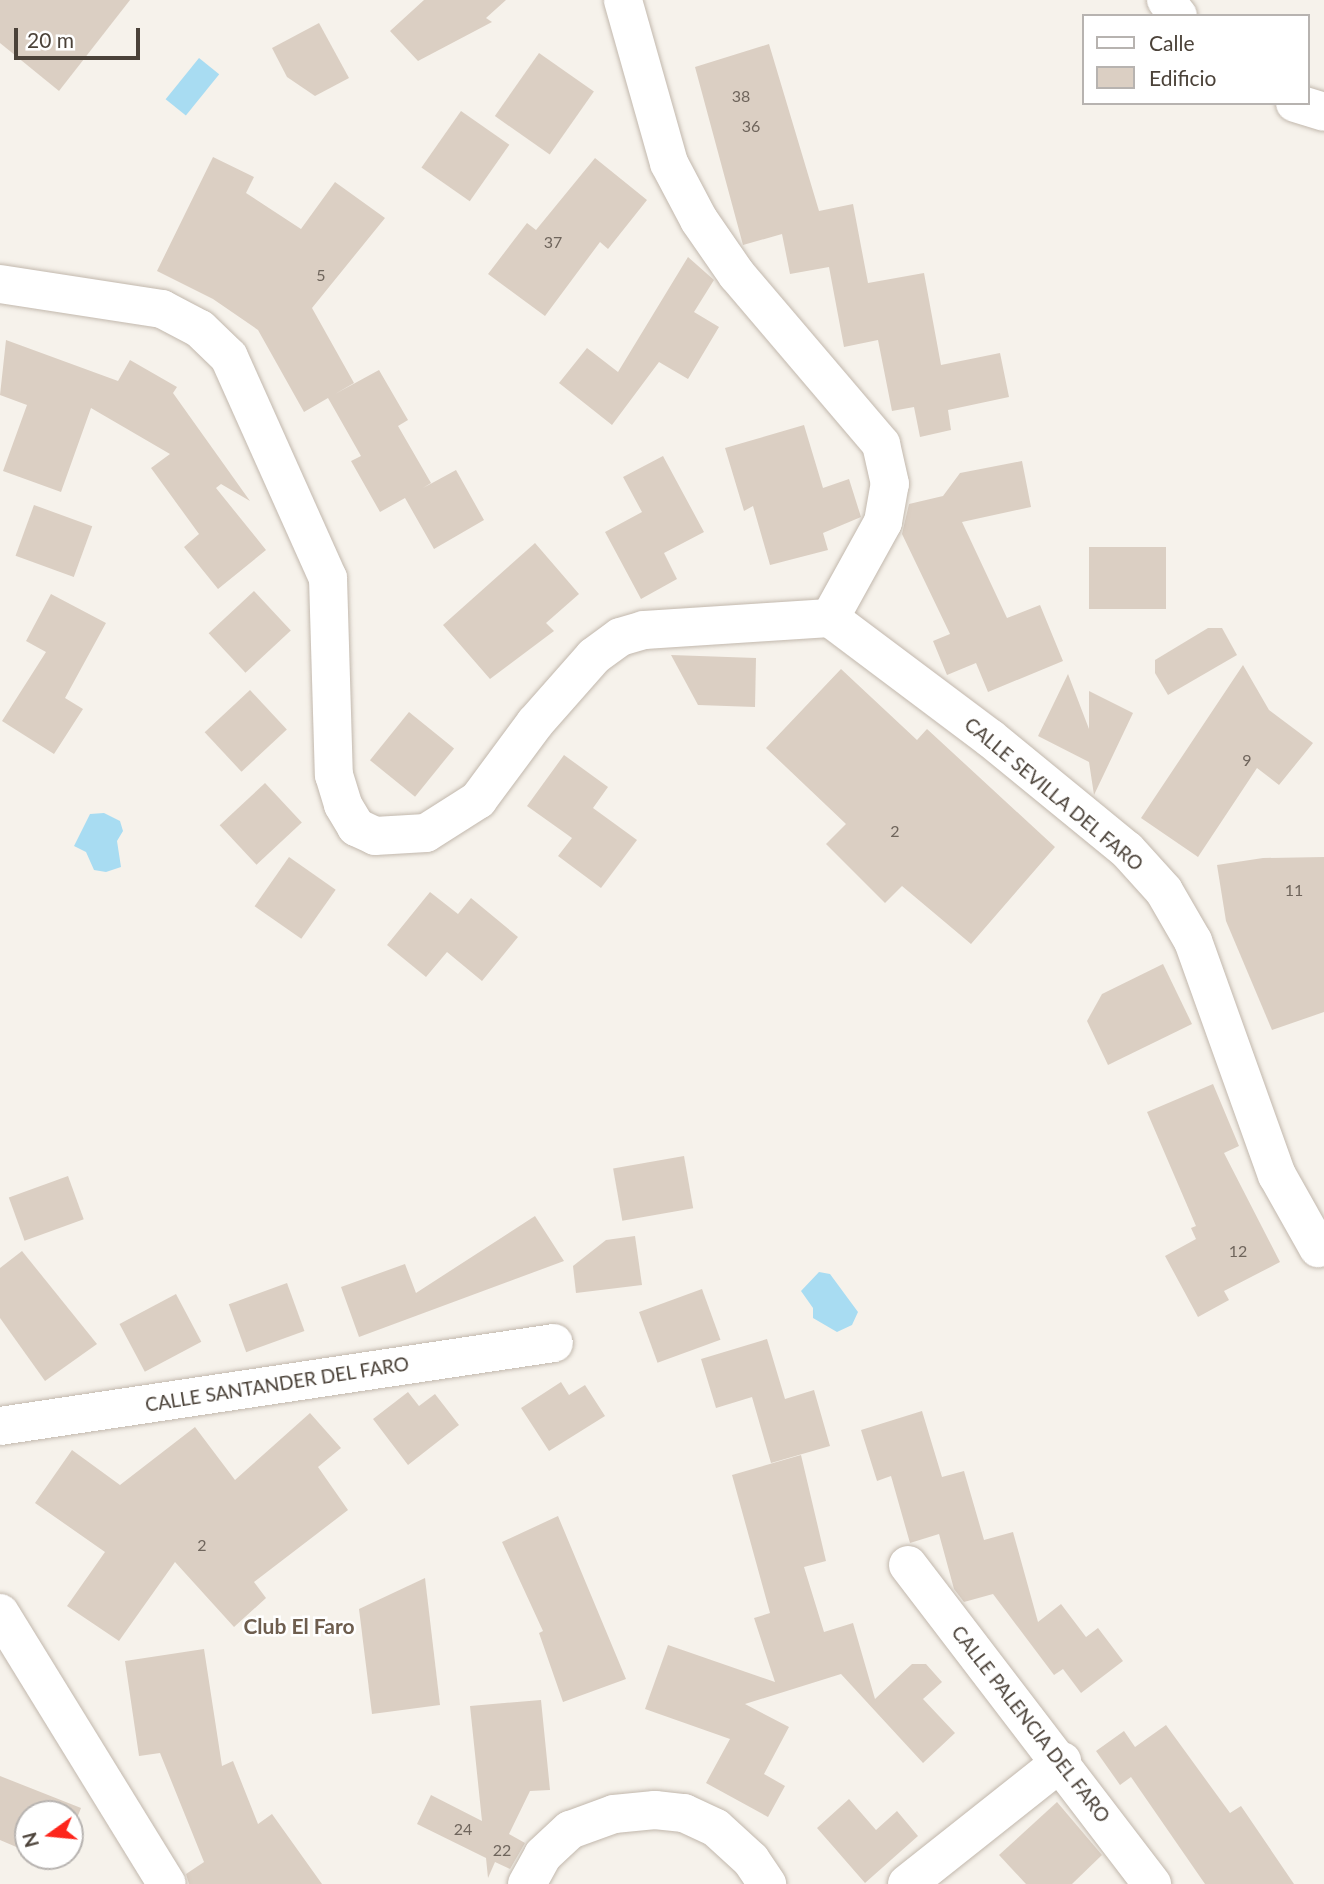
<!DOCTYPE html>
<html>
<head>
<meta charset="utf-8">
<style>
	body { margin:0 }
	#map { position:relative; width:1324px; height:1884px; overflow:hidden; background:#f6f2eb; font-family:Lato,sans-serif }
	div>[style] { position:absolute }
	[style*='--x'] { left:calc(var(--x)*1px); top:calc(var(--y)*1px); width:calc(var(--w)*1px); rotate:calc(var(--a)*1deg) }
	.water>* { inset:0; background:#a8dcf2; transform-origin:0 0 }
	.building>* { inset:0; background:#dbcfc3; transform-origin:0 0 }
	.roads { filter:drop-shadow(0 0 2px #c2b8ad) drop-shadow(0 0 2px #c2b8ad) }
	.minor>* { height:38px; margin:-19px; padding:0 19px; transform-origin:19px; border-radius:19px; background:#fff }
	span { translate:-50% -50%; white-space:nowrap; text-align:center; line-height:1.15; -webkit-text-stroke:5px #fff; paint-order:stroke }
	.number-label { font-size:16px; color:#6f655c }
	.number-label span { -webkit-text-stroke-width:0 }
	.street-label { font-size:19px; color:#4b4239 }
	.neighbourhood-label { font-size:21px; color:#6e5e4f; font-weight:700 }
	.legend { position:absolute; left:1082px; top:14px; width:228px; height:91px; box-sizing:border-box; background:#fff; border:2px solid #b7b3b0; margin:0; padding:9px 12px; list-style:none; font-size:21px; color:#4b4239 }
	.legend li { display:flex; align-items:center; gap:14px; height:35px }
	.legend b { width:35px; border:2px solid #b7b3b0 }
	.north { position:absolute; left:14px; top:1800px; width:70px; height:70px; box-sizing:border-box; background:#fff; border:2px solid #b7b3b0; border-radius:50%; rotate:255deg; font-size:19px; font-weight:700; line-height:28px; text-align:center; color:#4b4239 }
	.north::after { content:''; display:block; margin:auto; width:24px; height:32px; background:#fd251b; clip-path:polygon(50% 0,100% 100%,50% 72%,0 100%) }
	.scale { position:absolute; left:14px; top:28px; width:126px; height:32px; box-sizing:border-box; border:4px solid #4b4239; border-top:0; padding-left:9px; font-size:21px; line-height:24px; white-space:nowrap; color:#4b4239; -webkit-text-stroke:5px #fff; paint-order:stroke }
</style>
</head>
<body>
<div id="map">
	<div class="water">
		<div style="left:199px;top:58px;width:26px;height:53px;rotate:39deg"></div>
		<div style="clip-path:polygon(104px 813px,120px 821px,123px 831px,117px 841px,121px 867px,106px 872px,94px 870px,86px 852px,74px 846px,90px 814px)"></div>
		<div style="clip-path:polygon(819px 1272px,830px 1274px,858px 1312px,852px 1325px,837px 1332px,813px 1318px,813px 1308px,801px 1291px)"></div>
	</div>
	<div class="building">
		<div style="clip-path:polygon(0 0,130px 0,59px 91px,0 43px)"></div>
		<div style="clip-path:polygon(424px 0,506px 0,486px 18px,492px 22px,418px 61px,390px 31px)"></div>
		<div style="clip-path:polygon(319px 23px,349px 78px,315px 96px,287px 77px,272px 48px)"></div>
		<div style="clip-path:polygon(769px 44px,819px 211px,853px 204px,868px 283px,924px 273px,941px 365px,1000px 353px,1009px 397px,948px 410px,951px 430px,920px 437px,914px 407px,892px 411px,878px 340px,844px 347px,829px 267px,790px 274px,782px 234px,743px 245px,695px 67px)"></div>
		<div style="left:539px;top:53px;width:67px;height:77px;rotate:35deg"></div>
		<div style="left:461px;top:111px;width:59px;height:69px;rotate:35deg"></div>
		<div style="clip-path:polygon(213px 157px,254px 177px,246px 193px,301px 229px,335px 182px,385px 218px,312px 308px,354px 383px,335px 394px,379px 370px,408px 420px,398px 426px,431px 483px,423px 488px,456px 470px,484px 520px,434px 549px,405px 498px,380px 512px,351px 461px,361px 456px,328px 398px,304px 412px,258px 330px,213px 299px,157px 271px)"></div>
		<div style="clip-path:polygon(595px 158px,647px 200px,608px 249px,600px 242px,545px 316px,488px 274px,527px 223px,536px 230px)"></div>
		<div style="clip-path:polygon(688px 257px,714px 280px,694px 312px,719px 327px,688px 379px,659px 362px,612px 425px,559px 383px,587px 348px,618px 372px)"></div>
		<div style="clip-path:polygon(6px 340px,118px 381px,130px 360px,177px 387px,173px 393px,250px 501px,221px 484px,216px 488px,266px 550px,218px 589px,184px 547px,199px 534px,151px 468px,170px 454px,91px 408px,61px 492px,3px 471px,27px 405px,0 395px)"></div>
		<div style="clip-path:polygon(804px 425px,823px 488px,849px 479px,861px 517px,823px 533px,828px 550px,770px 565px,753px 506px,744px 511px,725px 448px)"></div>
		<div style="clip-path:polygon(663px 456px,704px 532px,664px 553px,677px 579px,641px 599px,605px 532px,642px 512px,623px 477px)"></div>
		<div style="clip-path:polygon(1022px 461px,1031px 507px,962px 522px,1007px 618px,1040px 605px,1063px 661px,988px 692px,976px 663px,947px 675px,933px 641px,950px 634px,902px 534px,909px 504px,943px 496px,960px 473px)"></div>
		<div style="left:34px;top:505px;width:62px;height:54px;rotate:20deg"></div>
		<div style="clip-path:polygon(535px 543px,579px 594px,546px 623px,554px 631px,490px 679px,443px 625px)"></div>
		<div style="left:1089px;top:547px;width:77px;height:62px"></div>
		<div style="left:254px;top:591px;width:54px;height:62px;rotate:47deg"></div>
		<div style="clip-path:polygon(51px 594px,106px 623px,65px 698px,83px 709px,54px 754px,2px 721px,46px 652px,26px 641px)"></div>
		<div style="clip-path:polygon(1208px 628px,1222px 628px,1237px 655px,1168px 695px,1155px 673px,1155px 660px)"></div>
		<div style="clip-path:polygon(671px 655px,756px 658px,755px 707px,698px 705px)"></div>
		<div style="clip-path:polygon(1243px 665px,1269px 710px,1313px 743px,1279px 785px,1257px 768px,1198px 857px,1141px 818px)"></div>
		<div style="clip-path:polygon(841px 669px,917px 740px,927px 729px,1055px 847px,971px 944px,902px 886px,885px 903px,826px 844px,846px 824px,766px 748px)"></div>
		<div style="clip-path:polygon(1068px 674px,1089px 729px,1089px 691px,1133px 713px,1094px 795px,1089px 762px,1038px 736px)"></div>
		<div style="left:250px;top:690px;width:54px;height:62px;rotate:47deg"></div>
		<div style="left:409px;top:712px;width:58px;height:62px;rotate:39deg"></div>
		<div style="clip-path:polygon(564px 755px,608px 787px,593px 808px,637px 840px,601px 888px,558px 856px,572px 838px,527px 806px)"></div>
		<div style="left:265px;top:783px;width:54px;height:62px;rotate:47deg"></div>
		<div style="left:289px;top:857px;width:57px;height:60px;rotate:35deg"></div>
		<div style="clip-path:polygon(1324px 857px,1324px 1012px,1272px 1030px,1226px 921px,1217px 865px,1263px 858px)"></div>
		<div style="clip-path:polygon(430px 892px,458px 914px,471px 898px,518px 937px,482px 981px,447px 952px,426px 977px,387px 945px)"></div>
		<div style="clip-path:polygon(1163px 964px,1192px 1024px,1108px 1065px,1087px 1021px,1102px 994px)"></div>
		<div style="clip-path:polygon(1213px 1084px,1239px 1146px,1224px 1153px,1280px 1262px,1224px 1291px,1229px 1300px,1198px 1317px,1165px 1256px,1196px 1239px,1191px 1228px,1196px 1226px,1147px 1112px)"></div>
		<div style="left:684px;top:1156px;width:53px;height:72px;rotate:80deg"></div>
		<div style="left:68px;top:1176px;width:46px;height:63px;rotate:70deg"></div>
		<div style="clip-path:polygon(535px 1216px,564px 1261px,359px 1337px,341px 1287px,405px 1264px,416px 1293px)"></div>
		<div style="clip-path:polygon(635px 1236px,642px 1285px,576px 1293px,573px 1266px,606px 1240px)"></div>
		<div style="clip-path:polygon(22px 1251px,97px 1344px,45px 1381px,0 1318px,0 1268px)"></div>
		<div style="left:287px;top:1283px;width:51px;height:62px;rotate:70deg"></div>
		<div style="left:702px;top:1289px;width:54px;height:67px;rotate:70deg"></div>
		<div style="left:176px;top:1294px;width:54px;height:64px;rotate:62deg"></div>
		<div style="clip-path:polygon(767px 1339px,785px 1399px,814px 1390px,830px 1446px,771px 1463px,752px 1397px,716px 1408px,701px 1359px)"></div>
		<div style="clip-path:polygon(561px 1382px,569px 1395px,585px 1385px,605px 1416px,549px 1451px,521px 1408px)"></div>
		<div style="clip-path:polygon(408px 1392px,419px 1406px,435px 1394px,459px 1425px,408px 1465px,373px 1419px)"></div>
		<div style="clip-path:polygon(922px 1411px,942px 1477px,964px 1471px,984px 1540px,1013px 1532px,1038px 1622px,1061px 1604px,1086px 1637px,1098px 1628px,1123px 1661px,1081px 1693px,1063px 1669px,1054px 1675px,993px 1594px,964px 1602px,954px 1589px,939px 1534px,910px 1543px,891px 1476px,877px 1481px,861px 1430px)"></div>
		<div style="clip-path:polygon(310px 1413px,341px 1448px,318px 1467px,348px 1510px,254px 1582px,266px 1598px,234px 1627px,175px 1562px,119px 1641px,67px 1606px,105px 1552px,35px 1503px,72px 1450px,120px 1485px,195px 1427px,235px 1480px)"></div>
		<div style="clip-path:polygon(801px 1455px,826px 1561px,804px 1567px,824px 1632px,853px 1623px,875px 1699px,912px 1664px,926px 1664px,942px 1682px,923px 1699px,955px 1733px,923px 1763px,841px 1674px,745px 1704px,789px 1727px,764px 1774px,785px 1786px,768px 1817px,706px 1783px,730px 1739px,645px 1709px,668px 1645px,775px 1682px,754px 1618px,770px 1613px,732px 1475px)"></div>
		<div style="clip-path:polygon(558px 1516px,626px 1679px,563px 1702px,539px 1633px,543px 1631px,502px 1542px)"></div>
		<div style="clip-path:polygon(425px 1578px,440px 1705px,372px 1714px,359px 1609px)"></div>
		<div style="clip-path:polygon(204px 1649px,222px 1766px,233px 1761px,258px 1824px,272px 1814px,322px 1884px,189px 1884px,186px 1874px,204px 1862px,160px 1753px,139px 1756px,125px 1661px)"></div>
		<div style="clip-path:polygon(541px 1700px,550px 1790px,530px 1791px,509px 1834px,525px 1843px,510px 1869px,495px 1862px,488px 1878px,486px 1858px,417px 1824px,431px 1795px,482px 1821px,470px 1706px)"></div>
		<div style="clip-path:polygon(1166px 1725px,1230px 1813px,1241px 1806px,1294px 1884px,1205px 1884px,1131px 1777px,1120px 1785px,1096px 1751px,1124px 1731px,1135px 1747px)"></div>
		<div style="clip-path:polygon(0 1776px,81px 1808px,70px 1836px,70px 1814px,28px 1814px,28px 1852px,0 1840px)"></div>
		<div style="clip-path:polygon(849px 1799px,876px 1830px,897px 1811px,918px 1836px,865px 1883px,817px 1828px)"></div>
		<div style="clip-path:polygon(1057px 1802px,1102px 1855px,1072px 1884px,1026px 1884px,999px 1855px)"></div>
	</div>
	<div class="roads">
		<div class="minor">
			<div style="--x:1166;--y:0;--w:20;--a:53"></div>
			<div style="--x:1295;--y:103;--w:30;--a:17"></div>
			<div style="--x:0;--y:284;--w:164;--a:8.8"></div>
			<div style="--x:162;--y:309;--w:43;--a:27.8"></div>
			<div style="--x:200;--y:329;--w:40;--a:44"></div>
			<div style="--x:229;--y:357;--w:242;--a:65.9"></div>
			<div style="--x:328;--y:578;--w:197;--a:88.3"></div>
			<div style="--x:334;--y:775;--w:31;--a:73"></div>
			<div style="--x:343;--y:805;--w:26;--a:59"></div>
			<div style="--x:356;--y:827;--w:21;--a:25"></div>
			<div style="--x:375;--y:836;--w:51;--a:-3.4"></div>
			<div style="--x:426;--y:833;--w:62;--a:-32.4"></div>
			<div style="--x:478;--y:800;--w:96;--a:-53.5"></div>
			<div style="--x:535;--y:723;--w:89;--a:-48.6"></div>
			<div style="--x:594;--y:656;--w:32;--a:-36"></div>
			<div style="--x:620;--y:637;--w:25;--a:-16"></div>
			<div style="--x:644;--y:630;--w:186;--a:-3.7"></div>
			<div style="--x:830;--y:618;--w:110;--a:-61.1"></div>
			<div style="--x:883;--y:522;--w:39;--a:-80"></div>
			<div style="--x:890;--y:484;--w:41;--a:-102.7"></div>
			<div style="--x:881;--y:444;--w:222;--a:-130.4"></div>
			<div style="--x:737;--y:275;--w:67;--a:-124.6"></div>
			<div style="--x:699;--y:220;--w:64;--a:-117.8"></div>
			<div style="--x:669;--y:163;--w:169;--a:-105.8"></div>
			<div style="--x:830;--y:618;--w:200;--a:36.9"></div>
			<div style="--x:990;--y:738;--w:177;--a:39.3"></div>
			<div style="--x:1127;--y:850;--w:55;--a:47.9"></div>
			<div style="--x:1164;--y:891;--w:58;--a:59.9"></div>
			<div style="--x:1193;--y:941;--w:249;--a:70.3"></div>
			<div style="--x:1277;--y:1175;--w:84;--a:60.7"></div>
			<div style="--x:0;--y:1426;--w:560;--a:-8.52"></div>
			<div style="--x:908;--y:1565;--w:402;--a:52.6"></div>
			<div style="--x:0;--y:1613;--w:318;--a:58.4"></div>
			<div style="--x:527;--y:1884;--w:33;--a:-61"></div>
			<div style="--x:543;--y:1855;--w:37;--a:-43"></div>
			<div style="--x:570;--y:1830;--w:47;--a:-20"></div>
			<div style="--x:614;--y:1814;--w:41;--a:-5.6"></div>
			<div style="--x:655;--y:1810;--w:29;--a:6"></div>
			<div style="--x:684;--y:1813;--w:35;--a:25"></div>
			<div style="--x:716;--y:1828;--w:47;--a:42.4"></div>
			<div style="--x:751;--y:1860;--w:29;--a:56"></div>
			<div style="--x:907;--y:1884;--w:198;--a:-38.4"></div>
		</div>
	</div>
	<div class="number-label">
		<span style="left:741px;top:96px">38</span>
		<span style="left:751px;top:126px">36</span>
		<span style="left:553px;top:242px">37</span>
		<span style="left:321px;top:275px">5</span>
		<span style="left:1247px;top:760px">9</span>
		<span style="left:895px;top:831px">2</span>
		<span style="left:1294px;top:890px">11</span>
		<span style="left:1238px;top:1251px">12</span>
		<span style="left:202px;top:1545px">2</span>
		<span style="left:463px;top:1829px">24</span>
		<span style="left:502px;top:1850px">22</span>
	</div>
	<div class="street-label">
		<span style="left:1054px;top:794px;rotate:40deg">CALLE SEVILLA DEL FARO</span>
		<span style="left:277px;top:1384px;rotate:-9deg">CALLE SANTANDER DEL FARO</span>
		<span style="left:1031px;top:1724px;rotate:52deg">CALLE PALENCIA DEL FARO</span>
	</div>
	<div class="neighbourhood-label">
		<span style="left:299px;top:1626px">Club El Faro</span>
	</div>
	<ul class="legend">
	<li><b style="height:9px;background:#fff"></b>Calle</li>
	<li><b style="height:19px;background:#dbcfc3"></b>Edificio</li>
	</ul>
	<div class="north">N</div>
	<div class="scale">20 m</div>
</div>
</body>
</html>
